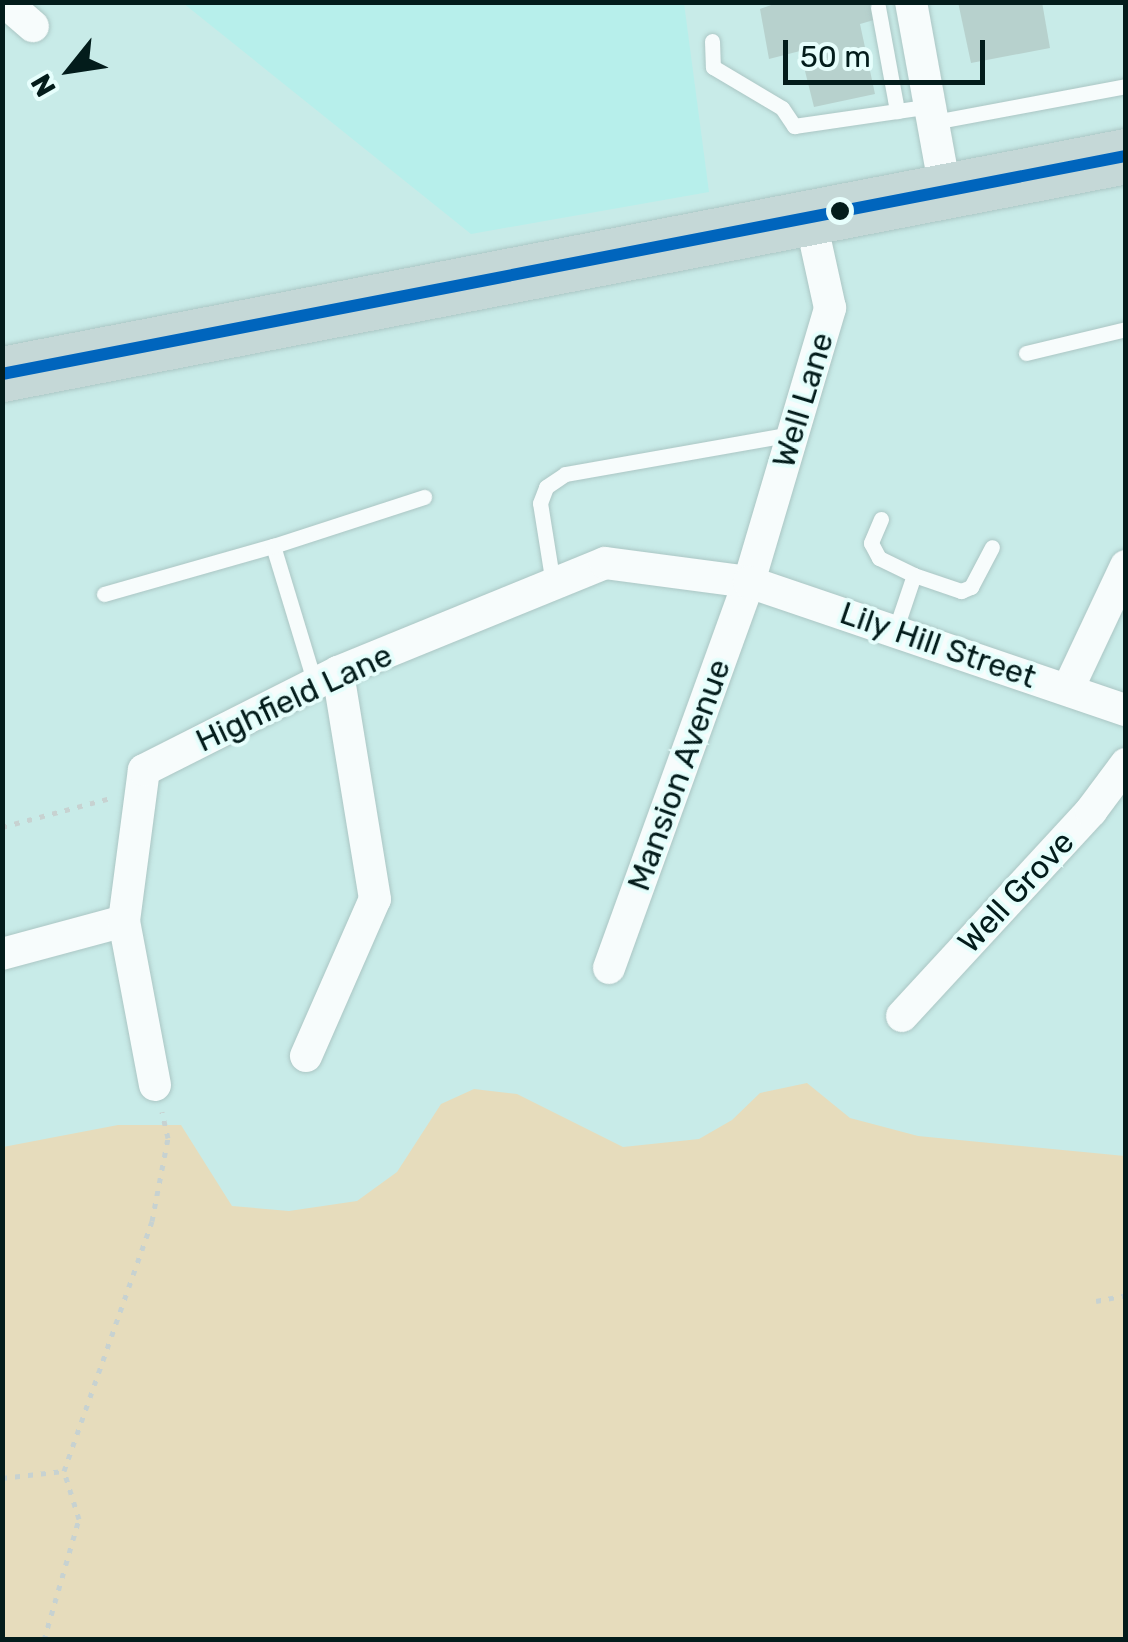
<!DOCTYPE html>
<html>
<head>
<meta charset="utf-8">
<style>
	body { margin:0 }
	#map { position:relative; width:1128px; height:1642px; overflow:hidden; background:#c8ebe8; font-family:Rubik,sans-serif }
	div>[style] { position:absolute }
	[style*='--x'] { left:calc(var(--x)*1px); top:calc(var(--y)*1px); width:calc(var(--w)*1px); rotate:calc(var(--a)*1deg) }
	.built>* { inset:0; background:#b7efeb }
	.green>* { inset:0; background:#e6dcbc }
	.building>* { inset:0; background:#b7d1cd }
	.path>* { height:5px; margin-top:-2.5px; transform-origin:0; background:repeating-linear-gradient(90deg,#c7d2d1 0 5px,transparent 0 13px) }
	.roads { filter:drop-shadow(0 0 2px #abc6c4) drop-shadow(0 0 2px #abc6c4) }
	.lane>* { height:15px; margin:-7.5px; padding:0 7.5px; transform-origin:7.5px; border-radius:7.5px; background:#f7fcfc }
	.street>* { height:32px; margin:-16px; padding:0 16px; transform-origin:16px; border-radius:16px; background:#f7fcfc }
	.highway>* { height:55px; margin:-27.5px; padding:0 27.5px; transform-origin:27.5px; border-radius:27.5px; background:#c5d8d7 }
	.bus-1>* { height:12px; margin:-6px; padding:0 6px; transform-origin:6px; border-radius:6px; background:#0065bd }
	.dots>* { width:28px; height:28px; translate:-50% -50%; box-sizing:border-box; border:5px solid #e6fefc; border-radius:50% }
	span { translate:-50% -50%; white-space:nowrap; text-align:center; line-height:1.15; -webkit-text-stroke:8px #e6fefc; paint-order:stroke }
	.street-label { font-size:32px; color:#031c1b }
	.frame { position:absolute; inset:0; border:5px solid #031c1b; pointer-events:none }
	.north { position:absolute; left:20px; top:20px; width:100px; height:100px; -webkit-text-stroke:8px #e6fefc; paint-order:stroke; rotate:240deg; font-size:28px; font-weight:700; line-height:40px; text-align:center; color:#031c1b }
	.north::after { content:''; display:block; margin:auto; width:35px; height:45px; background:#031c1b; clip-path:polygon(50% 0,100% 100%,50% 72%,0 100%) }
	.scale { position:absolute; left:783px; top:40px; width:202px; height:45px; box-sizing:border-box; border:5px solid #031c1b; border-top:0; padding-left:12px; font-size:30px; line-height:35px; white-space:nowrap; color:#031c1b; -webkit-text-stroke:8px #e6fefc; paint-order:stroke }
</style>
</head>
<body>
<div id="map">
	<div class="built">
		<div style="clip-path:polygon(183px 3px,684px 3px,709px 192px,471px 234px)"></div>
	</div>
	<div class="green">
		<div style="clip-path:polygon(807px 1083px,850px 1118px,918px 1136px,1125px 1156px,1125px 1639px,3px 1639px,3px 1147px,118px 1125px,181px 1125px,232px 1206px,289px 1211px,357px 1201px,397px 1172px,441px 1104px,474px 1089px,517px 1094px,623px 1147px,699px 1139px,732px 1120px,760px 1093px)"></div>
	</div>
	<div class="building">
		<div style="clip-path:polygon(780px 2px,871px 2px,874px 20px,860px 24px,875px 94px,814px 107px,800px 51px,769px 59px,760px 9px)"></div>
		<div style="clip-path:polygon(958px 2px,1042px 2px,1050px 48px,971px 63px)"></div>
	</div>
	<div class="path">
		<div style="--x:2;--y:827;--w:113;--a:-14.9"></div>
		<div style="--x:1096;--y:1301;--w:31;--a:-11"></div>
		<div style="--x:2;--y:1478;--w:62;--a:-6.4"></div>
		<div style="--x:44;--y:1640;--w:126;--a:-73.9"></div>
		<div style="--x:79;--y:1519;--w:50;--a:-107.4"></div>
		<div style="--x:64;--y:1471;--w:265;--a:-70.6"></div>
		<div style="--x:152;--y:1221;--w:85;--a:-79.1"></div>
		<div style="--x:168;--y:1138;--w:27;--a:-103"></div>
	</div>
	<div class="roads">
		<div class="lane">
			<div style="--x:878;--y:7;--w:106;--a:79.6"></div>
			<div style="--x:712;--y:41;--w:26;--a:88"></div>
			<div style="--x:713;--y:67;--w:80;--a:30.7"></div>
			<div style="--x:782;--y:108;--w:22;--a:56"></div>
			<div style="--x:794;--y:126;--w:138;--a:-8.3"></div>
			<div style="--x:934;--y:122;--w:195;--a:-10.6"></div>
			<div style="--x:1026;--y:353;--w:103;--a:-13.5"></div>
			<div style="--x:881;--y:519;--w:26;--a:113"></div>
			<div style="--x:871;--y:543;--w:17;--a:62"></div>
			<div style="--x:879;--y:558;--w:39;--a:26"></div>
			<div style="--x:553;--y:584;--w:82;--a:-99.1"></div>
			<div style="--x:540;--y:503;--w:17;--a:-69"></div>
			<div style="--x:546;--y:487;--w:23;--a:-34"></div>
			<div style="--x:565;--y:474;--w:230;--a:-10"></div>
			<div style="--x:104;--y:594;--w:176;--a:-15.9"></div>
			<div style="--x:895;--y:631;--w:59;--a:-71.3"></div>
			<div style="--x:914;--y:575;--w:50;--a:18.8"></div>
			<div style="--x:961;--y:591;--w:11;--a:-22"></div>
			<div style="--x:971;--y:587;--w:45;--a:-62.3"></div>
			<div style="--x:315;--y:684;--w:144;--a:-106.9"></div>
			<div style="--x:273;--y:546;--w:159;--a:-18"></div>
		</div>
		<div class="street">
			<div style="--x:5;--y:2;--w:37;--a:41"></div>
			<div style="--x:911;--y:2;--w:190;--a:79.7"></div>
			<div style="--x:1068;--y:689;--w:136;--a:-64.8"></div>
			<div style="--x:2;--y:954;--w:126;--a:-15.1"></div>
			<div style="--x:609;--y:968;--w:411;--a:-70.1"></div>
			<div style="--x:749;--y:582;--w:286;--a:-73.5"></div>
			<div style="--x:830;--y:308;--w:93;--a:-102.4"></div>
			<div style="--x:902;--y:1016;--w:279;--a:-47.3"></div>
			<div style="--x:1091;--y:811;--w:59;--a:-53.3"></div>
			<div style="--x:306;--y:1056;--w:171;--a:-66.3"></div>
			<div style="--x:375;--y:899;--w:230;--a:-99.3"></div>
			<div style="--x:155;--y:1085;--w:167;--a:-100.7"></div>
			<div style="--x:124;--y:921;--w:152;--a:-82.5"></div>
			<div style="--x:144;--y:770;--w:217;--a:-26.8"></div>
			<div style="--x:338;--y:672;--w:288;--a:-22.2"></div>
			<div style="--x:605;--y:563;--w:145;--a:7.5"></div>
			<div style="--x:749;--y:582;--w:398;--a:18.8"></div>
		</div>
		<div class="highway">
			<div style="--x:2;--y:374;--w:1145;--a:-10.98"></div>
		</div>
	</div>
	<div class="bus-1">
		<div style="--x:2;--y:374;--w:1145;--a:-10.98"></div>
	</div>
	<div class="dots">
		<div style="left:840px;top:211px;background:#031c1b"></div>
	</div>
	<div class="street-label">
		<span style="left:803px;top:400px;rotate:-73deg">Well Lane</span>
		<span style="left:938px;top:645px;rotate:19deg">Lily Hill Street</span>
		<span style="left:294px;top:698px;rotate:-25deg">Highfield Lane</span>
		<span style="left:679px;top:775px;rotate:-70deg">Mansion Avenue</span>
		<span style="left:1016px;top:892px;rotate:-47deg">Well Grove</span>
	</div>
	<div class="frame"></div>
	<div class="north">N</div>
	<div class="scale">50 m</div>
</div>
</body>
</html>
